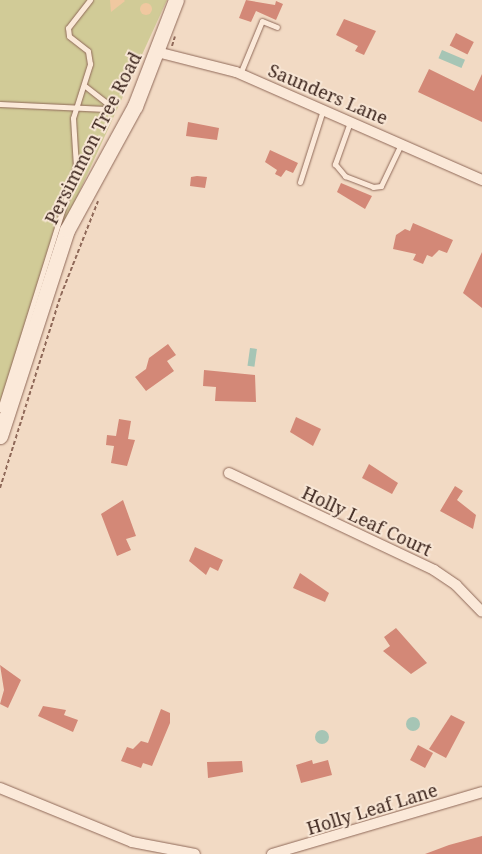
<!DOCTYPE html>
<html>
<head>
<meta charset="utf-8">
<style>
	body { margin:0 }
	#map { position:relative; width:482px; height:854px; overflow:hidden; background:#f2dac4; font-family:"Noto Serif",serif }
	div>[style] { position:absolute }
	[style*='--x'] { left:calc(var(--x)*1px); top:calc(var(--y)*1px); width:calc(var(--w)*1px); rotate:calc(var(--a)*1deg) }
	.green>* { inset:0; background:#d1cb97 }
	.sand>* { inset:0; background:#f0c8a0 }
	.round { border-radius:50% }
	.water>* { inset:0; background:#a6c5b5; transform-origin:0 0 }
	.building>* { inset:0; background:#d38877; transform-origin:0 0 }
	.path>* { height:2px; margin-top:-1px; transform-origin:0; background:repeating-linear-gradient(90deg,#8f6959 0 4px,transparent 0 6.5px) }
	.roads { filter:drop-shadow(0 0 1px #8f6959) drop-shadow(0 0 1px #8f6959) }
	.service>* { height:5px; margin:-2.5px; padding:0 2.5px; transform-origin:2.5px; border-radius:2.5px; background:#fbe9d9 }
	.minor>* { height:10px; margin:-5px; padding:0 5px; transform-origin:5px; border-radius:5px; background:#fbe9d9 }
	.secondary>* { height:15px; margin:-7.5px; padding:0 7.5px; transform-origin:7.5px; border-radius:7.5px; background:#fbe9d9 }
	span { translate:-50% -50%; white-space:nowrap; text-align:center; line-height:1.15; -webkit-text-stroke:4px #f8e6d5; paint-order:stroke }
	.street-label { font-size:18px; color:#3d261e }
</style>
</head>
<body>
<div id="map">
	<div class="green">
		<div style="clip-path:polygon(0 0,167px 0,61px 232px,0 422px)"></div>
	</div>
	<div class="sand">
		<div style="clip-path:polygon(110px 0,124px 0,125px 1px,111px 12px)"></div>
		<div class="round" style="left:140px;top:3px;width:12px;height:12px"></div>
	</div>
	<div class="water">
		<div style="left:442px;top:50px;width:25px;height:9px;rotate:23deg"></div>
		<div style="left:250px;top:348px;width:7px;height:18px;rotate:8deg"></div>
		<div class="round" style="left:406px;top:717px;width:14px;height:14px"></div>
		<div class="round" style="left:315px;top:730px;width:14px;height:14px"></div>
	</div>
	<div class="building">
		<div style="clip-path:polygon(246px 0,275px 5px,276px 1px,283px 4px,276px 20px,256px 11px,251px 22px,239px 18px)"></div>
		<div style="clip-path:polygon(344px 19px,376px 31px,364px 55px,355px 51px,358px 46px,336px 35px)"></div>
		<div style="left:456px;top:33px;width:20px;height:14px;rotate:27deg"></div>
		<div style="clip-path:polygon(429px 69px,474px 91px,482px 74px,482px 122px,418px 92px)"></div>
		<div style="clip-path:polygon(188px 122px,219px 128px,217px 140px,186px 136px)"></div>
		<div style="clip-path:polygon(270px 150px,298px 163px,293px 173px,286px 170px,281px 177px,275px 174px,277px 170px,265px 162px)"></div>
		<div style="clip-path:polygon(197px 176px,207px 177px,205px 188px,190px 186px,191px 177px)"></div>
		<div style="clip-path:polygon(341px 183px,372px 196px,365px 209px,337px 192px)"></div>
		<div style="clip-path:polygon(413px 223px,453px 240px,447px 253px,439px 250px,432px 257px,427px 255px,423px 264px,413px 260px,416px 254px,393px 249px,396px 235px,405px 229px,410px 231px)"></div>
		<div style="clip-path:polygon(482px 252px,482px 308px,463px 293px)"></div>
		<div style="clip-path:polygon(168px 344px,176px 355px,167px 361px,174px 371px,146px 391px,135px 377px,146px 369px,149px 358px)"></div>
		<div style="clip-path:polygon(204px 370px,255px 375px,256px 402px,215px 401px,216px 387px,203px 386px)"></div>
		<div style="clip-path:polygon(296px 417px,321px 429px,313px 446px,290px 432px)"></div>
		<div style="clip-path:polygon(119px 419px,131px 421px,128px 439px,135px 440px,127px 466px,111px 463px,114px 446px,106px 445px,107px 435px,116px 436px)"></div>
		<div style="clip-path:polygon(369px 464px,398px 483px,392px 494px,362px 478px)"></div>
		<div style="clip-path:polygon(455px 486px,463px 491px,457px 500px,476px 515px,473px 529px,440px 511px)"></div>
		<div style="clip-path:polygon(123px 500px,136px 536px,126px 539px,131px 550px,117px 556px,101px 514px)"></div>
		<div style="clip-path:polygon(195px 547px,223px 560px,218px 571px,210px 567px,206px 575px,189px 561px)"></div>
		<div style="clip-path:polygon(300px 573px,329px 593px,325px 602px,293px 588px)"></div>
		<div style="clip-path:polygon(396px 628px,427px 663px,411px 674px,383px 651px,390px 646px,384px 637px)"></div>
		<div style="clip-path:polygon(0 665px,21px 680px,8px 708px,0 704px,4px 690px)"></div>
		<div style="clip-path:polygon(43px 706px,66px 710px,64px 715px,78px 720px,73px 732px,38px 716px)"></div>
		<div style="clip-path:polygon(161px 709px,170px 713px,170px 723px,152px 766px,143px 763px,141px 768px,121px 761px,127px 747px,133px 749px,141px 741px,148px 743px)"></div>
		<div style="clip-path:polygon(451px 715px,465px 722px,446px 758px,429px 749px)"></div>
		<div style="left:418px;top:745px;width:17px;height:17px;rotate:28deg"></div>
		<div style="clip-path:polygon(312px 760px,313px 764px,328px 760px,332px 775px,301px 783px,296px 765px)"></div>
		<div style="clip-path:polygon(242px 761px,243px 772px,208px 778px,207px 762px)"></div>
		<div style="clip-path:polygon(482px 836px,482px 854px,425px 854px,449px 845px)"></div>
	</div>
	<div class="path">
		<div style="--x:172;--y:46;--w:10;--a:-73"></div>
		<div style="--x:0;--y:488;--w:202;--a:-72.5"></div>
		<div style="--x:61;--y:295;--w:101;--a:-68.5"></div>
	</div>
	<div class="roads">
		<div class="service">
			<div style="--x:240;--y:74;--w:57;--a:-67.5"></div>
			<div style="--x:262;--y:21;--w:16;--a:22"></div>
			<div style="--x:0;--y:104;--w:106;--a:2.7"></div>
			<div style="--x:106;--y:109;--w:5;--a:-68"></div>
			<div style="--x:108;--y:104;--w:29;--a:-142"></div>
			<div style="--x:350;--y:122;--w:45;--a:109.7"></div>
			<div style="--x:335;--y:164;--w:16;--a:50"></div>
			<div style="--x:345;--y:176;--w:30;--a:21"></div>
			<div style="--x:373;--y:187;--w:8;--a:-7"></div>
			<div style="--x:381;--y:186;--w:47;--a:-64.5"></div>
			<div style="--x:300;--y:182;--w:76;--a:-72.3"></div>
			<div style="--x:0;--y:409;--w:254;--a:-72.6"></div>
			<div style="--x:76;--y:167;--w:49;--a:-93.5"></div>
			<div style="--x:73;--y:118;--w:57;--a:-72.5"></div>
			<div style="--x:90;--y:64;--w:13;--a:-99"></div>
			<div style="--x:88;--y:51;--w:24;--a:-142"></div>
			<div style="--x:69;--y:36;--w:8;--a:-97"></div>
			<div style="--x:68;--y:28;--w:36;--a:-52"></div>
		</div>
		<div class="minor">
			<div style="--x:157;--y:52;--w:81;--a:14.2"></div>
			<div style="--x:236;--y:72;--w:269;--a:23.7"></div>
			<div style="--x:229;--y:473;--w:227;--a:25.3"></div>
			<div style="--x:434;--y:570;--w:27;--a:34"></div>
			<div style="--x:456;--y:585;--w:37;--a:46"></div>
			<div style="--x:0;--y:788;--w:143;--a:22.2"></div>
			<div style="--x:132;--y:842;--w:64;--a:10.8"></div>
			<div style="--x:272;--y:854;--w:219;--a:-16.4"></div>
		</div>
		<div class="secondary">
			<div style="--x:0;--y:436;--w:217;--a:-72"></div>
			<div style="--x:67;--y:230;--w:141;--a:-61.3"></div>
			<div style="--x:135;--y:106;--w:114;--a:-68.9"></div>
		</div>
	</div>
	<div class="street-label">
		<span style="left:328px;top:94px;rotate:23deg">Saunders Lane</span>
		<span style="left:93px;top:138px;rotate:-63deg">Persimmon Tree Road</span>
		<span style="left:367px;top:521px;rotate:25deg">Holly Leaf Court</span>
		<span style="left:372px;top:809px;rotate:-17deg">Holly Leaf Lane</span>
	</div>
</div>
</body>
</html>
